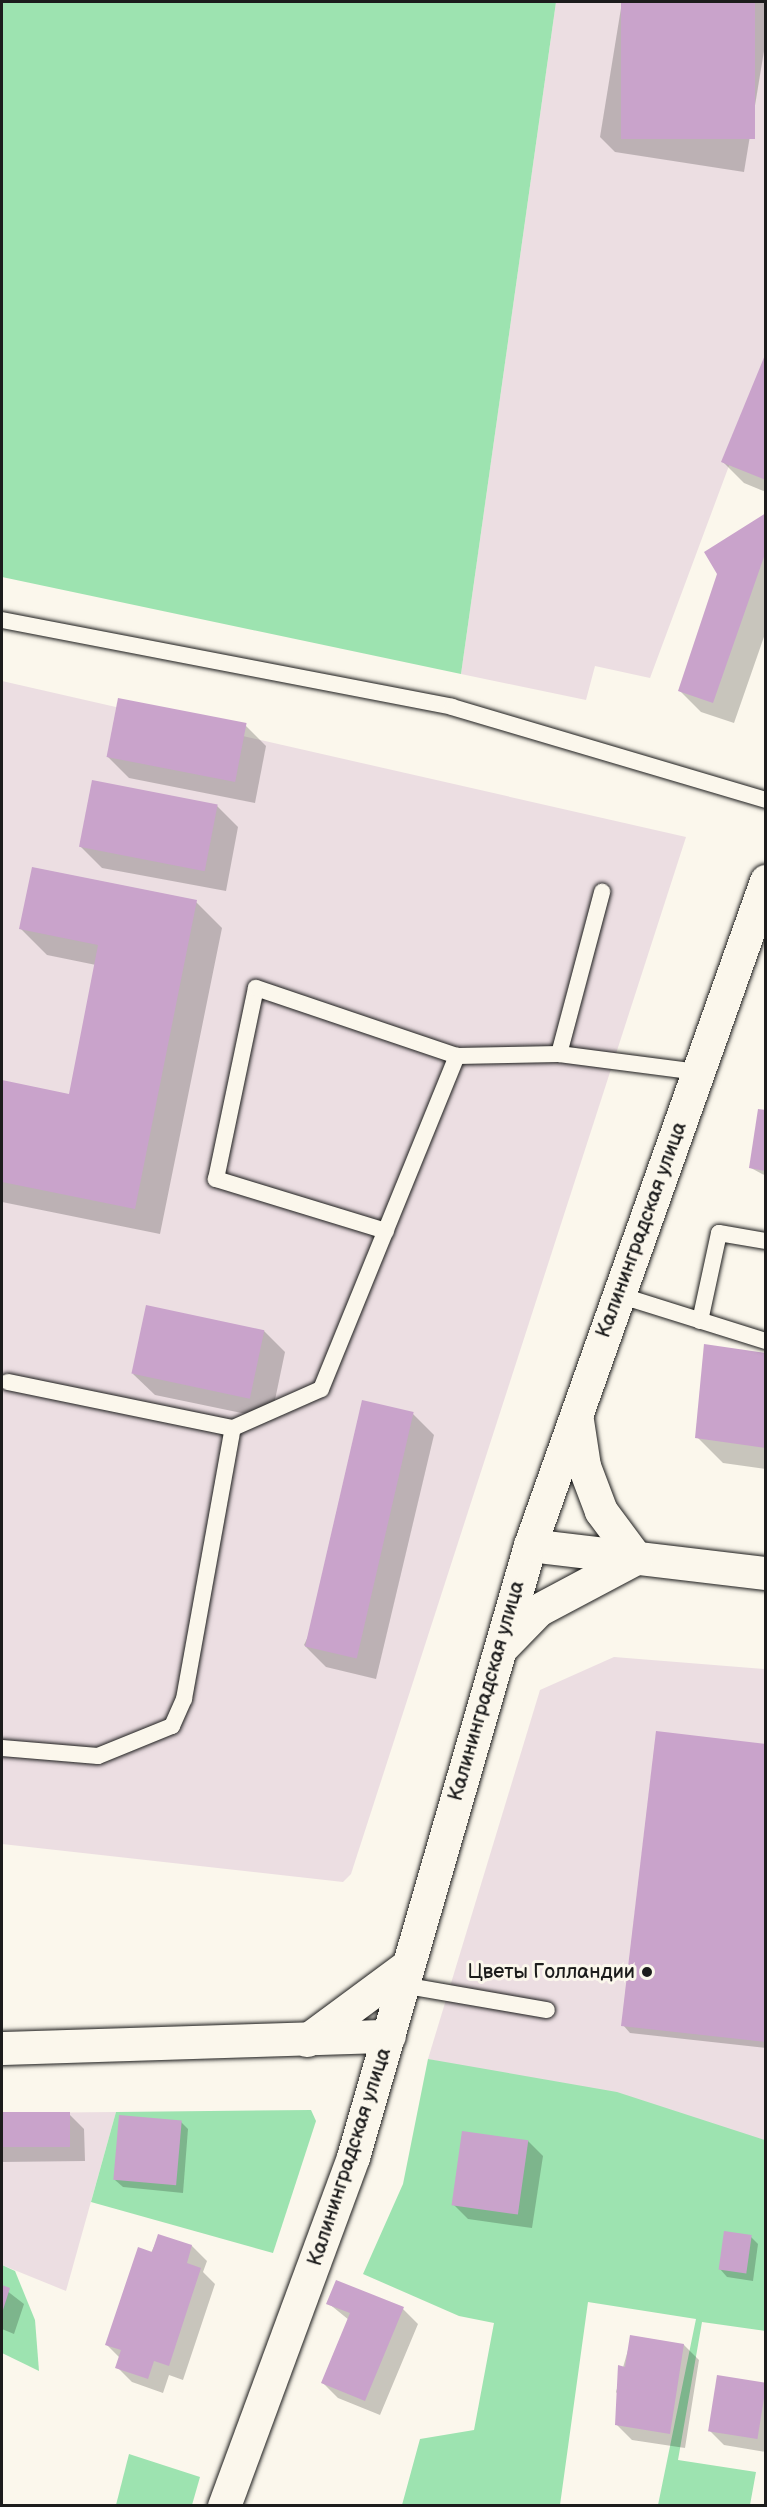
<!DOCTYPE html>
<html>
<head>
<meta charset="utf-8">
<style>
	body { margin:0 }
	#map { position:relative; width:767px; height:2507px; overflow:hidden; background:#fbf7ec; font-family:"Balsamiq Sans",sans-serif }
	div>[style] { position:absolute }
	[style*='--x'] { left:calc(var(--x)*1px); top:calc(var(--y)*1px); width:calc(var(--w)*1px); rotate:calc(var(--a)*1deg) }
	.built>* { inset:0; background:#ecdee2 }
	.green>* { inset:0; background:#9de3b0 }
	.shadow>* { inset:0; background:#0003 }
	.building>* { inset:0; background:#c9a3cb; transform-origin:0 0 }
	.roads { filter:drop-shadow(0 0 2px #1c1c1c) drop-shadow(0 0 2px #1c1c1c) }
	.service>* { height:16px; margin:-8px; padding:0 8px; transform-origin:8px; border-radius:8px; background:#fbf7ec }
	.minor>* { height:33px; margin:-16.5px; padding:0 16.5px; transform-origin:16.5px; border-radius:16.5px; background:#fbf7ec }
	.tertiary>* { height:33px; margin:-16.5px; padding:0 16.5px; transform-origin:16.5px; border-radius:16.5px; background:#fbf7ec }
	.dots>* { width:16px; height:16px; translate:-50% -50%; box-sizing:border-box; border:3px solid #fbf7ec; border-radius:50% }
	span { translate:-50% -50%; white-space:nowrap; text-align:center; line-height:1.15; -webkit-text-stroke:6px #fbf7ec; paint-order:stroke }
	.street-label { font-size:20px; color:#1c1c1c }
	.poi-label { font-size:20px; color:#1c1c1c }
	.right { translate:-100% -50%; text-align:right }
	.frame { position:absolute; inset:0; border:3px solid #1c1c1c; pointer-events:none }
</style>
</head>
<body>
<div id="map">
	<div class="built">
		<div style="clip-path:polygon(556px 2px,765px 2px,765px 369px,650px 678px,595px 666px,586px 700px,461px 674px)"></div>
		<div style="clip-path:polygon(2px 681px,686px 837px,351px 1874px,343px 1882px,2px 1844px)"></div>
		<div style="clip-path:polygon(614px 1657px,765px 1669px,765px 2140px,428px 2059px,540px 1690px)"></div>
		<div style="clip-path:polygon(116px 2112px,66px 2291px,2px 2265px,2px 2113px)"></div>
	</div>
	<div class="green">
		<div style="clip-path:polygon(2px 2px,556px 2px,461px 674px,2px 577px)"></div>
		<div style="clip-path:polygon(428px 2059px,617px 2092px,765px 2140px,765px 2331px,702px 2322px,678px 2460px,756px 2472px,750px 2505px,658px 2505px,696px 2319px,588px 2302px,560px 2505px,402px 2505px,420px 2439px,474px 2430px,494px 2323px,459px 2316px,363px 2274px,403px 2184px)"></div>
		<div style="clip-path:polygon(311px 2110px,316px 2121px,273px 2253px,91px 2202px,116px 2112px)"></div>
		<div style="clip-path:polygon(2px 2265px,15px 2271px,35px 2320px,39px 2371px,2px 2353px)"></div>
		<div style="clip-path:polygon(129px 2454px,200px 2477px,192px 2505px,116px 2505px)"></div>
	</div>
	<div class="shadow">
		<div style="clip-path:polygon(622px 2px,766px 2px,766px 39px,744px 172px,615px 152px,600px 137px)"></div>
		<div style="clip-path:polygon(766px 358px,766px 492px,744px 483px,723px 462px)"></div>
		<div style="clip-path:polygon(766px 514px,766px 631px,734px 723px,701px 712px,680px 691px)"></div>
		<div style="clip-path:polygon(245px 725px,266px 746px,255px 803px,129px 778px,108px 757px)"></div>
		<div style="clip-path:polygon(217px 806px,238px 827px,226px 891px,102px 868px,81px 847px)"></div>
		<div style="clip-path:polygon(196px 902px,222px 928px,160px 1234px,2px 1202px,2px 1082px,70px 1096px,96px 965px,47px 955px,21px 929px)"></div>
		<div style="clip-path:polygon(766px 1112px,766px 1176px,751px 1168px)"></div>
		<div style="clip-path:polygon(264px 1331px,285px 1352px,271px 1419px,155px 1395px,133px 1374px)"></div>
		<div style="clip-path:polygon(766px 1354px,766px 1469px,723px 1463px,697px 1437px)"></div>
		<div style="clip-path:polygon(413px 1414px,434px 1435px,376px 1679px,326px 1667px,304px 1645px)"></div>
		<div style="clip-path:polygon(766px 1746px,766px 2048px,630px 2033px,623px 2025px)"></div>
		<div style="clip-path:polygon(2px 2114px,69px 2114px,84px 2129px,85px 2161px,2px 2162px)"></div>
		<div style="clip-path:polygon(181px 2122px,188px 2129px,183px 2193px,123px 2187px,115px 2180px)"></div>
		<div style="clip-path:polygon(528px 2141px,543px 2156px,532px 2228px,468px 2219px,453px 2204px)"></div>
		<div style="clip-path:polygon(159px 2236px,192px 2246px,207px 2261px,203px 2272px,215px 2284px,183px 2380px,169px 2375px,163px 2393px,132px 2382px,117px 2367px,120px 2358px,107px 2345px)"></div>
		<div style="clip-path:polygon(751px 2237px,758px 2244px,753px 2281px,727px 2277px,720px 2269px)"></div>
		<div style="clip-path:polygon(2px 2287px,24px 2304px,14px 2334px,2px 2329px)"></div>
		<div style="clip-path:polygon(328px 2303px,403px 2309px,418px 2324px,380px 2415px,338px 2398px,323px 2383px,349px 2320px)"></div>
		<div style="clip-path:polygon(632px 2336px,684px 2345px,699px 2360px,685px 2448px,632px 2440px,617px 2425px,621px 2398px,616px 2392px)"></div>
		<div style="clip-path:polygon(766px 2384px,766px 2452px,724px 2445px,709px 2430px)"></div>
	</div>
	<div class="building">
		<div style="left:621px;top:2px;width:134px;height:137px"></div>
		<div style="clip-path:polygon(765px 355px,766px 355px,766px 480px,721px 462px)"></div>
		<div style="clip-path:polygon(766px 513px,766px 551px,713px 703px,678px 691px,717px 574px,704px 552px)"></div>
		<div style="left:118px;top:698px;width:131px;height:60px;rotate:11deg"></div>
		<div style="left:92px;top:780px;width:128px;height:68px;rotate:11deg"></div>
		<div style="clip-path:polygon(32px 867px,197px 900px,135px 1209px,2px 1182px,2px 1080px,69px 1094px,98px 945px,19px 929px)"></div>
		<div style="clip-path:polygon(758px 1109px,766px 1110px,766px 1171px,749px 1168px)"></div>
		<div style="left:146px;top:1305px;width:121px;height:70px;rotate:12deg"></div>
		<div style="clip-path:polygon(704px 1344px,766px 1353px,766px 1448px,695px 1438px)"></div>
		<div style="left:362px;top:1400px;width:53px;height:253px;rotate:13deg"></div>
		<div style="clip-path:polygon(656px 1731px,766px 1744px,766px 2042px,621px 2026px)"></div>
		<div style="left:70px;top:2112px;width:35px;height:68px;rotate:90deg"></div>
		<div style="left:119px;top:2115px;width:63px;height:65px;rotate:5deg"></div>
		<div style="left:462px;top:2131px;width:67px;height:75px;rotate:8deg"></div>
		<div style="left:724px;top:2231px;width:28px;height:39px;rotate:8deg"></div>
		<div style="clip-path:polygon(158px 2234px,192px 2245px,187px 2263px,201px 2268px,169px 2366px,154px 2361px,148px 2379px,115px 2368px,121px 2350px,105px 2345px,138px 2247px,152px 2252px)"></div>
		<div style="clip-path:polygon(336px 2280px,404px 2307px,365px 2401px,321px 2383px,350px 2313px,326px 2304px)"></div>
		<div style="clip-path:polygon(2px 2285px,10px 2288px,2px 2313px)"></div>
		<div style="clip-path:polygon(630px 2335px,684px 2344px,670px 2434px,615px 2425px,618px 2365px,625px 2367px)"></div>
		<div style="left:717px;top:2375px;width:50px;height:57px;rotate:9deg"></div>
	</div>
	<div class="roads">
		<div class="service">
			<div style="--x:2;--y:620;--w:458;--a:10.9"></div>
			<div style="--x:452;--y:707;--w:327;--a:16.5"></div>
			<div style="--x:559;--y:1054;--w:168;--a:-75.1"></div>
			<div style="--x:386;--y:1231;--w:178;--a:-163"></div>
			<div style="--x:216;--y:1179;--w:195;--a:-78.2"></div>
			<div style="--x:256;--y:988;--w:212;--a:18.7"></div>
			<div style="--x:619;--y:1295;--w:154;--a:17.4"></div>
			<div style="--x:700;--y:1321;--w:90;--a:-77.8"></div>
			<div style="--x:719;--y:1233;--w:48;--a:9.7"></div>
			<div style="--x:8;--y:1382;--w:230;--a:11.6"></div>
			<div style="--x:2;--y:1748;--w:96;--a:4.8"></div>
			<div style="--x:98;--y:1756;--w:80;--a:-22.1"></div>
			<div style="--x:172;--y:1726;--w:30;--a:-66"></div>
			<div style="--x:184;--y:1699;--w:275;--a:-79.8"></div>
			<div style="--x:233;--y:1428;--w:96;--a:-23.9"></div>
			<div style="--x:321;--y:1389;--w:360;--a:-67.8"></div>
			<div style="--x:457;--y:1056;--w:102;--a:-1.1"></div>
			<div style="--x:559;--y:1054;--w:140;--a:7.4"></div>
			<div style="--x:402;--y:1985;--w:147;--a:9.8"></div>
		</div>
		<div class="minor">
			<div style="--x:307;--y:2040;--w:124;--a:-36.5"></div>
			<div style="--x:2;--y:2048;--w:387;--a:-1.8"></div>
		</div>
		<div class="tertiary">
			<div style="--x:530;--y:1545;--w:238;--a:6.8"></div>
			<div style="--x:503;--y:1646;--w:50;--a:-45.8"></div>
			<div style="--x:538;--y:1610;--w:111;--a:-28"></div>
			<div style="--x:636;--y:1558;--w:59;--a:-126.7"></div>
			<div style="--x:601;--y:1511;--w:48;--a:-110.7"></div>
			<div style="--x:584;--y:1466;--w:47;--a:-98.7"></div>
			<div style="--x:224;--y:2506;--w:372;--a:-69.7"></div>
			<div style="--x:353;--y:2157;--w:637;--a:-73.87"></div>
			<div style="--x:530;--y:1545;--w:705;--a:-70.43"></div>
		</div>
	</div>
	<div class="dots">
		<div style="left:647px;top:1972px;background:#1c1c1c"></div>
	</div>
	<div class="street-label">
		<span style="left:642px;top:1230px;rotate:-70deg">Калининградская улица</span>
		<span style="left:487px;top:1691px;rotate:-74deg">Калининградская улица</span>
		<span style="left:350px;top:2157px;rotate:-72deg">Калининградская улица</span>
	</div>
	<div class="poi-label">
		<span class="right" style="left:635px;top:1972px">Цветы Голландии</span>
	</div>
	<div class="frame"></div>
</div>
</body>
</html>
